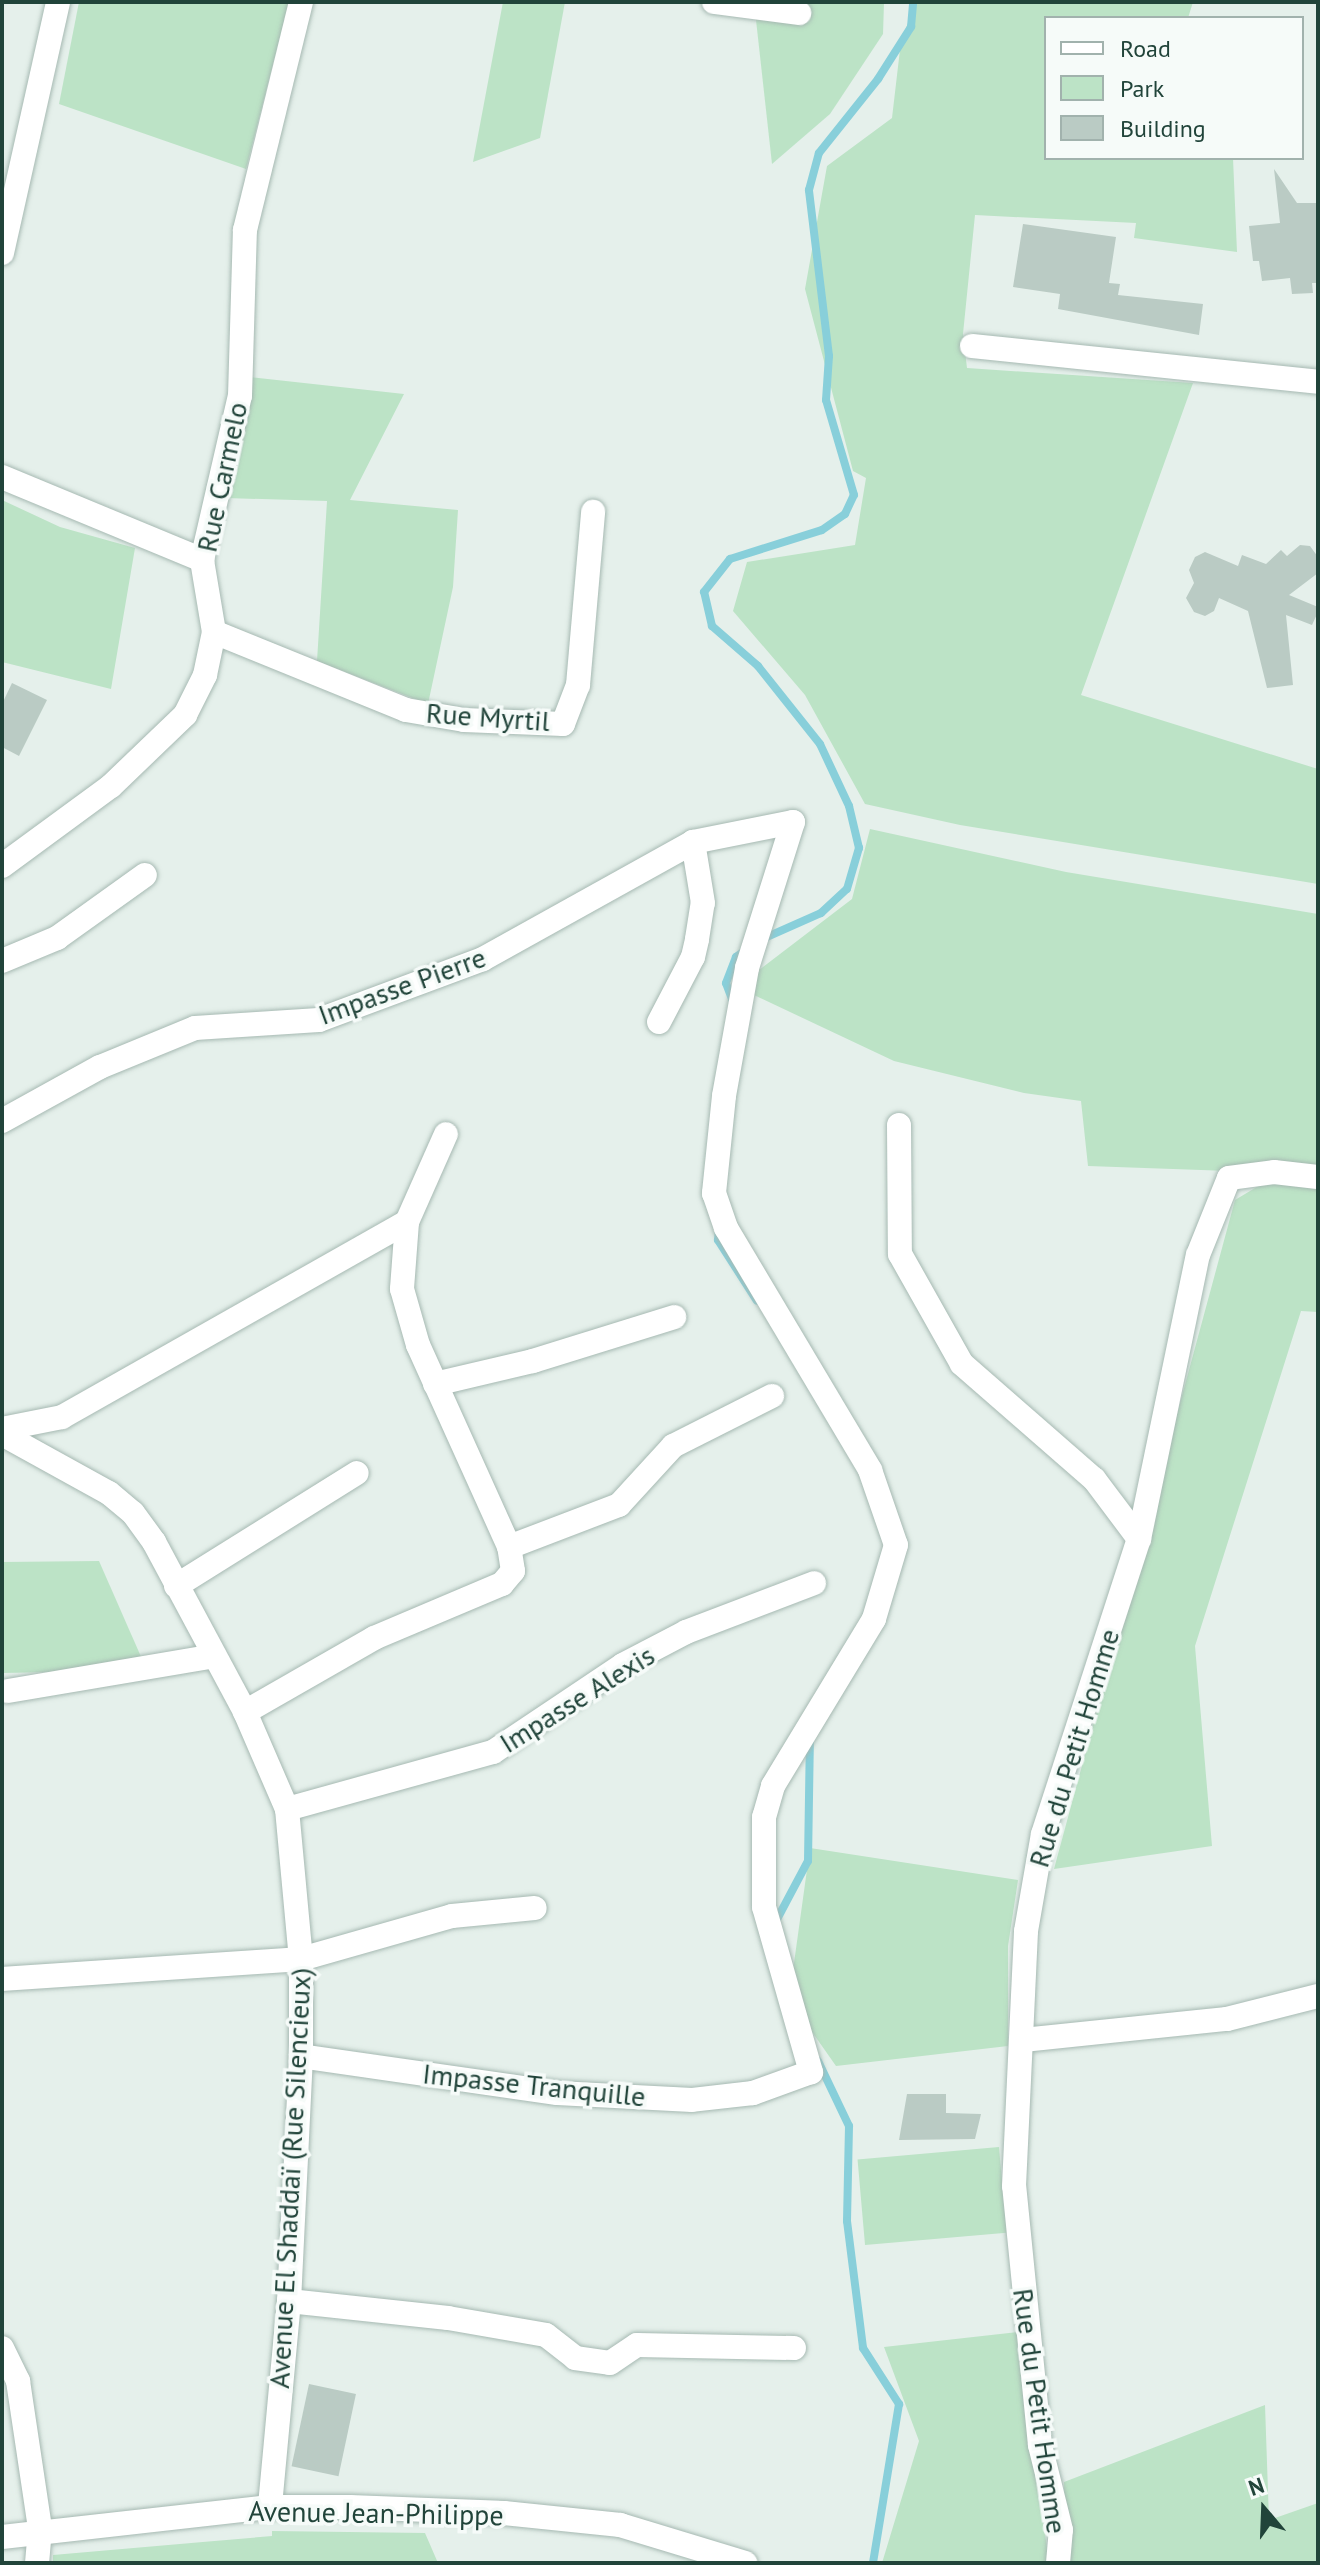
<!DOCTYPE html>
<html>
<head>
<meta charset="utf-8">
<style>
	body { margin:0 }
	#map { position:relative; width:1320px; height:2565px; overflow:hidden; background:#e5f0eb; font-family:"PT Sans",sans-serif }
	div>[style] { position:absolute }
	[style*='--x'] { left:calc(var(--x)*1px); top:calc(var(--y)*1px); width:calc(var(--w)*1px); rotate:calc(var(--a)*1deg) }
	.green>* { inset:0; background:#bce3c6; transform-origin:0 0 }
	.stream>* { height:8px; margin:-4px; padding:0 4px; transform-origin:4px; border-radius:4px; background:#88cfda }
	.building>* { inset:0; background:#bacbc4; transform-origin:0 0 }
	.roads { filter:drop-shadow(0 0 2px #a6b9b2) drop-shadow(0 0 2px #a6b9b2) }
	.minor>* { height:24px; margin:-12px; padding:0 12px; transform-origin:12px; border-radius:12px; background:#fff }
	span { translate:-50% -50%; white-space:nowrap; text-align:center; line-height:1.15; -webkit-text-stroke:7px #f6fbf9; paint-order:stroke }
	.street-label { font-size:28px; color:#21443a }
	.frame { position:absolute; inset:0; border:4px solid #21443a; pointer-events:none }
	.legend { position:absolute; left:1044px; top:16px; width:260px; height:144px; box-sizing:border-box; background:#f6fbf9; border:2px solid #a1b2ad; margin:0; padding:10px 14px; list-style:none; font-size:24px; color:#21443a }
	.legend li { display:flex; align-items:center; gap:16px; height:40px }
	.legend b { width:40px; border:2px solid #a1b2ad }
	.north { position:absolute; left:1224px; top:2469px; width:80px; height:80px; -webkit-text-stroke:6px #f6fbf9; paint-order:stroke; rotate:341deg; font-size:22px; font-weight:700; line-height:32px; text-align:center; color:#21443a }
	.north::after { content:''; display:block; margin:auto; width:28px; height:36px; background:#21443a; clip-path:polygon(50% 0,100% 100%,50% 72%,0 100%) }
</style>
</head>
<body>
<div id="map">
	<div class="green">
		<div style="clip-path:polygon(79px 2px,289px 2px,246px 169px,59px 104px)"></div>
		<div style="clip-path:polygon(503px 2px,565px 2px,540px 138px,473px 162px)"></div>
		<div style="clip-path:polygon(754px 2px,884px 2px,883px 34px,830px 114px,772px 164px)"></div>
		<div style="clip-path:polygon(916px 2px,1193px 2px,1188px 18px,1046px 18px,1046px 158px,1233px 158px,1237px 252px,1134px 238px,1136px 223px,975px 215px,963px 334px,967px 368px,1193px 383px,1081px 695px,1318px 769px,1318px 884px,960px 825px,865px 804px,805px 695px,733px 611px,747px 562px,855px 545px,866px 478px,853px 471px,805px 289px,827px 166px,892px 118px,901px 41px)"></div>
		<div style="clip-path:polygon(250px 377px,404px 394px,350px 500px,458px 510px,453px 587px,428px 704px,317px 661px,327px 501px,226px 498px)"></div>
		<div style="clip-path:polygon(2px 500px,60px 527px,135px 548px,111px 689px,2px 662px)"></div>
		<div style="clip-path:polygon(870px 829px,1066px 872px,1318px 914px,1318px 1174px,1088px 1166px,1081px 1101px,1024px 1093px,894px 1061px,737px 987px,852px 899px)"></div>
		<div style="clip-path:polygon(1265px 1182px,1318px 1189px,1318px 1312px,1301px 1311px,1195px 1646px,1212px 1846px,1054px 1869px,1235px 1200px)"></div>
		<div style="clip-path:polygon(99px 1561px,142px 1659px,106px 1671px,2px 1673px,2px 1562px)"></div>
		<div style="clip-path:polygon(810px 1848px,1018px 1880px,1008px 1946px,1008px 2046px,836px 2066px,789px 1999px)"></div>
		<div style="left:999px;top:2147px;width:86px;height:142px;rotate:85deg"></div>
		<div style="clip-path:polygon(1018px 2332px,1049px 2563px,882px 2563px,919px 2441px,884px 2347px)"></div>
		<div style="clip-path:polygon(1265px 2405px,1269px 2520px,1318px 2503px,1318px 2563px,1065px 2563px,1064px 2482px)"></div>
		<div style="clip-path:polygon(272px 2531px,425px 2533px,438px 2563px,53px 2563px,53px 2555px,272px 2536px)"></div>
	</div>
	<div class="stream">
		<div style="--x:760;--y:940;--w:67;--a:-23.9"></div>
		<div style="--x:821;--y:913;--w:35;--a:-43"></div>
		<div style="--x:847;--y:889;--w:43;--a:-73.7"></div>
		<div style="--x:859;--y:848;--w:43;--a:-103.4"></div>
		<div style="--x:849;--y:806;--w:68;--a:-115.1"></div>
		<div style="--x:820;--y:744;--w:100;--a:-128.5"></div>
		<div style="--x:758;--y:666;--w:61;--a:-139"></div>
		<div style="--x:712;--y:626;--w:35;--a:-103"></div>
		<div style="--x:704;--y:592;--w:42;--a:-51.8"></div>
		<div style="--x:730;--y:559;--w:96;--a:-17.5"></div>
		<div style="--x:822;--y:530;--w:28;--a:-35"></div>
		<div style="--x:845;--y:514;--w:21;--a:-65"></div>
		<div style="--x:854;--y:495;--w:99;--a:-106.4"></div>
		<div style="--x:826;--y:400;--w:44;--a:-86.1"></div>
		<div style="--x:829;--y:356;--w:167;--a:-96.9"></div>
		<div style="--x:809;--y:190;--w:38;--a:-75"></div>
		<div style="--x:819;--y:153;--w:95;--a:-51.4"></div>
		<div style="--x:878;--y:79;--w:62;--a:-57.6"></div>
		<div style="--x:911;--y:27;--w:25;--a:-85"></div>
		<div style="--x:734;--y:1004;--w:22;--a:-111"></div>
		<div style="--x:726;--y:983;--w:28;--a:-69"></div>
		<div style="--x:736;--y:957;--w:12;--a:-35"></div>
		<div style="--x:719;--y:1230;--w:10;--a:96"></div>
		<div style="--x:718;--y:1240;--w:72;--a:57.4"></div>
		<div style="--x:775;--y:1923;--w:70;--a:-62"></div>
		<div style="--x:808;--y:1861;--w:124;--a:-89.1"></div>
		<div style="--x:818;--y:2061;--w:72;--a:64.5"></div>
		<div style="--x:849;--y:2126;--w:95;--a:91.2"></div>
		<div style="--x:847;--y:2221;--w:128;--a:82.8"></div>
		<div style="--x:863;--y:2348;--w:67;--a:57.3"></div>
		<div style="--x:899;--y:2404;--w:161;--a:99.3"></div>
	</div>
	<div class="building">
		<div style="clip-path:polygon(1274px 169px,1297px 203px,1318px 203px,1318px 283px,1312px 283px,1313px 293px,1292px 294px,1290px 278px,1262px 281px,1259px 261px,1253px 261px,1249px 226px,1280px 223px)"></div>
		<div style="clip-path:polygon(1023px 224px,1116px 237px,1109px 283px,1120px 284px,1118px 295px,1203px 304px,1199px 335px,1058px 309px,1060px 294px,1013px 287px)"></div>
		<div style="clip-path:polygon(1300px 545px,1310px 546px,1318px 557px,1318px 573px,1289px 595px,1318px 607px,1318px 612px,1312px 625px,1286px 615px,1293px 685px,1267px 688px,1248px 611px,1219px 598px,1214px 611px,1205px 616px,1194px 612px,1186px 598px,1194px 583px,1189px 570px,1195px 557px,1205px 552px,1238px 566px,1242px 555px,1266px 564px,1281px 550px,1287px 556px)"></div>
		<div style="clip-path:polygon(12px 683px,47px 700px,19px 756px,2px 747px,2px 704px)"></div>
		<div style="clip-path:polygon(907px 2094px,946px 2094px,946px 2113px,981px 2114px,975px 2139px,899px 2140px)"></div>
		<div style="left:309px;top:2384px;width:48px;height:84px;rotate:12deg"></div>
	</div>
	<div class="roads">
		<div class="minor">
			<div style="--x:714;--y:2;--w:86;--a:7.4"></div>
			<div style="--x:2;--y:253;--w:257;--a:-77.4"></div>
			<div style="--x:972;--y:346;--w:348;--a:5.9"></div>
			<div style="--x:2;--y:477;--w:217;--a:22.5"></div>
			<div style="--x:214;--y:632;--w:207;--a:22.1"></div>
			<div style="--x:406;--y:710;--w:59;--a:9.8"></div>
			<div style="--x:464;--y:720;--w:99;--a:2.3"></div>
			<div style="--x:563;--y:724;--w:42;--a:-69"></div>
			<div style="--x:578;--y:685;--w:174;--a:-85"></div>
			<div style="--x:2;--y:866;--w:135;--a:-36.3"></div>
			<div style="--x:111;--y:786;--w:103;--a:-43.8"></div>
			<div style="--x:185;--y:715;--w:45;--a:-63.4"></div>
			<div style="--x:205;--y:675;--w:44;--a:-78.2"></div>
			<div style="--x:214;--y:632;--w:73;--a:-99.5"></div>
			<div style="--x:202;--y:560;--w:168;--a:-77"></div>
			<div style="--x:240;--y:396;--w:166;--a:-88.3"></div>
			<div style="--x:245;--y:230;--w:235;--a:-76.2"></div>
			<div style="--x:2;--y:961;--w:60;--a:-22.7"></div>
			<div style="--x:57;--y:938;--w:108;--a:-35.6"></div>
			<div style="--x:659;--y:1022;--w:73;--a:-62.4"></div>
			<div style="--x:693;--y:957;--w:18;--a:-77"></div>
			<div style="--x:697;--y:939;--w:36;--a:-81"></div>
			<div style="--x:703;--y:903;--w:62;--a:-99.3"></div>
			<div style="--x:2;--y:1121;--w:112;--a:-28.9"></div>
			<div style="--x:100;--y:1067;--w:103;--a:-22.3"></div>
			<div style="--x:195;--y:1028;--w:124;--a:-3.7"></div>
			<div style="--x:319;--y:1020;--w:175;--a:-20.4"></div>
			<div style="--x:483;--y:959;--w:240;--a:-29.1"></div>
			<div style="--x:693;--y:842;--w:102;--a:-11.3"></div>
			<div style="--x:793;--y:822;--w:153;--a:107.5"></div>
			<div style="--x:747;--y:968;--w:130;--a:100.2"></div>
			<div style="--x:724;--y:1096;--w:98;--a:95.9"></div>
			<div style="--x:714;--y:1193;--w:37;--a:71"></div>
			<div style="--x:726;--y:1228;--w:282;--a:59.2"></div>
			<div style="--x:870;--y:1470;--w:79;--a:70.9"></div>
			<div style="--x:896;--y:1545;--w:77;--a:106.6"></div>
			<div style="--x:874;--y:1619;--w:195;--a:121.2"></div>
			<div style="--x:773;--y:1786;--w:32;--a:106"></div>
			<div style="--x:764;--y:1817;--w:90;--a:90"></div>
			<div style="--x:764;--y:1907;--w:172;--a:74.1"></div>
			<div style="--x:811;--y:2072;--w:62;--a:160.1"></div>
			<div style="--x:753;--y:2093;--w:61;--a:173.5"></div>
			<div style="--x:692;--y:2100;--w:135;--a:-177"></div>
			<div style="--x:557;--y:2093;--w:259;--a:-171.8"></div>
			<div style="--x:899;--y:1125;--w:129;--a:89.6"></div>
			<div style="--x:900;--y:1254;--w:126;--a:60.6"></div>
			<div style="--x:962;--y:1364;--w:175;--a:41.1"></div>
			<div style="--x:1094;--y:1479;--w:75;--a:53.1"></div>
			<div style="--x:407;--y:1222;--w:67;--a:94.3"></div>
			<div style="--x:402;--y:1289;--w:58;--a:74.1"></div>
			<div style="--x:418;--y:1345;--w:222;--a:65.7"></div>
			<div style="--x:509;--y:1547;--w:118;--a:-20.9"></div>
			<div style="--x:619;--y:1505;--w:80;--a:-47.5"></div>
			<div style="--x:673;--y:1446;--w:111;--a:-26.8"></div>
			<div style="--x:435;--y:1384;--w:101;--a:-13.2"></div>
			<div style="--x:533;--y:1361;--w:148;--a:-17.3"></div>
			<div style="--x:2;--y:1429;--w:61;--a:-11.3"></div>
			<div style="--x:62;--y:1417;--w:396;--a:-29.5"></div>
			<div style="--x:407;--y:1222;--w:96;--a:-66.1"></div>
			<div style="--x:2;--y:1434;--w:122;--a:28.9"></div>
			<div style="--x:109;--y:1493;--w:31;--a:40"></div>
			<div style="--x:133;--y:1513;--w:36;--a:54"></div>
			<div style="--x:154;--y:1542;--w:193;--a:61.8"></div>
			<div style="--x:245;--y:1712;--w:106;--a:66.6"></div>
			<div style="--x:287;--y:1809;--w:151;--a:84.7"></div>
			<div style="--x:301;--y:1959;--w:97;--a:90"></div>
			<div style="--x:301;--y:2056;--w:245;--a:92.8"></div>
			<div style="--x:289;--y:2301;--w:207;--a:95.3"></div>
			<div style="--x:176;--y:1586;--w:213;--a:-32"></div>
			<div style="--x:8;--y:1691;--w:209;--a:-9.6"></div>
			<div style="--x:245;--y:1712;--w:149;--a:-29.8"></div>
			<div style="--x:374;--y:1638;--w:139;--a:-22.9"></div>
			<div style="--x:502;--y:1584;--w:17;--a:-50"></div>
			<div style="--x:513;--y:1571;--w:24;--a:-99"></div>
			<div style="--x:287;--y:1809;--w:214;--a:-15.5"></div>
			<div style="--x:493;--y:1752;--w:156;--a:-33.8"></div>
			<div style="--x:623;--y:1665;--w:71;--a:-27.6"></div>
			<div style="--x:686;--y:1632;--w:137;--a:-20.9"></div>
			<div style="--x:2;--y:1979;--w:300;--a:-3.8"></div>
			<div style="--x:301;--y:1959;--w:157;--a:-15.9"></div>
			<div style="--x:452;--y:1916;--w:83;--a:-5.5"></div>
			<div style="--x:1023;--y:2040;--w:205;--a:-5.9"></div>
			<div style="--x:1227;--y:2019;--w:94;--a:-14.2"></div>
			<div style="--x:289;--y:2301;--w:160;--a:6.1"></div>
			<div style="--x:448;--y:2318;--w:99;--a:9.8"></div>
			<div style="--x:546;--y:2335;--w:37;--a:38"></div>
			<div style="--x:575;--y:2358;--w:35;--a:8"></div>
			<div style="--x:610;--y:2363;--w:32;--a:-34"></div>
			<div style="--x:637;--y:2345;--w:157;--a:1.1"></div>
			<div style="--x:2;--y:2348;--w:37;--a:64"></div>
			<div style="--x:18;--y:2381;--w:150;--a:81.5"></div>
			<div style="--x:40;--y:2529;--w:34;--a:95"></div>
			<div style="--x:2;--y:2537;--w:270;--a:-6.4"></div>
			<div style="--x:270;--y:2507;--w:80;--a:0"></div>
			<div style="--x:350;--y:2507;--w:154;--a:2.2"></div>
			<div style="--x:504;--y:2513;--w:117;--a:5.9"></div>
			<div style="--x:620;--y:2525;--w:131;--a:16.9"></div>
			<div style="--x:1058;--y:2563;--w:33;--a:-85"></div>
			<div style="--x:1061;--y:2530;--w:88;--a:-103.9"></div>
			<div style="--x:1040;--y:2445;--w:260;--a:-95.7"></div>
			<div style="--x:1014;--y:2186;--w:255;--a:-87.3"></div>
			<div style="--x:1026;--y:1931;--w:98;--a:-80.1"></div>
			<div style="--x:1043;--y:1834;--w:310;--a:-72"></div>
			<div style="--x:1139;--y:1539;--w:290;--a:-78.3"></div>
			<div style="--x:1198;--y:1255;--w:83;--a:-68.1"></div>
			<div style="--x:1229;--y:1178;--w:45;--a:-7.6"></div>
			<div style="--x:1274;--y:1172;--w:44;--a:6.5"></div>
		</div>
	</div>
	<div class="street-label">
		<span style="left:222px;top:477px;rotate:-78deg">Rue Carmelo</span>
		<span style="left:488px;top:717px;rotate:4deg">Rue Myrtil</span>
		<span style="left:402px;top:986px;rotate:-20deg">Impasse Pierre</span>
		<span style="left:577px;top:1699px;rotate:-32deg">Impasse Alexis</span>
		<span style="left:1074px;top:1748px;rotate:-73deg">Rue du Petit Homme</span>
		<span style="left:534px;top:2085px;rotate:6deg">Impasse Tranquille</span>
		<span style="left:290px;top:2178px;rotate:-87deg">Avenue El Shaddaï (Rue Silencieux)</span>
		<span style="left:1040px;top:2411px;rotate:82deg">Rue du Petit Homme</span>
		<span style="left:376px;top:2513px;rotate:1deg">Avenue Jean-Philippe</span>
	</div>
	<div class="frame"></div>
	<ul class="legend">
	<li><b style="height:10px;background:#fff"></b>Road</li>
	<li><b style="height:22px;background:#bce3c6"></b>Park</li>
	<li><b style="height:22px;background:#bacbc4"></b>Building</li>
	</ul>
	<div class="north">N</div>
</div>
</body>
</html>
